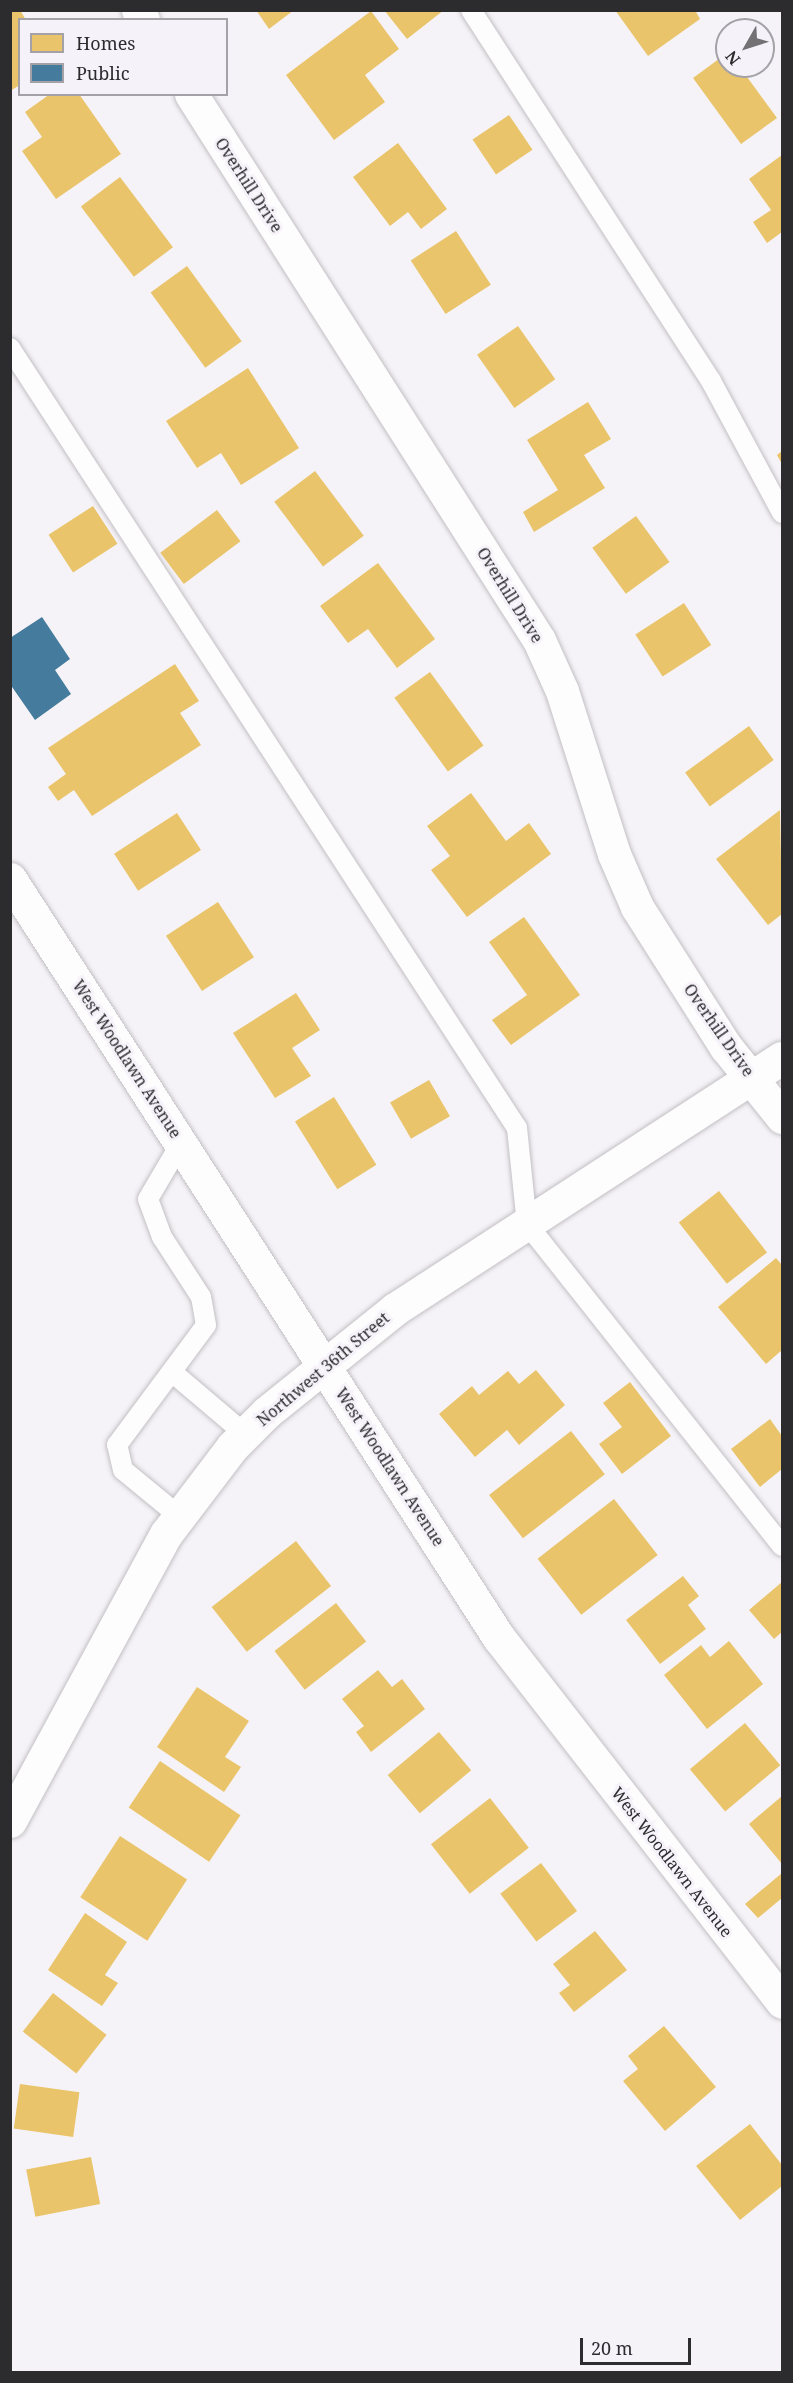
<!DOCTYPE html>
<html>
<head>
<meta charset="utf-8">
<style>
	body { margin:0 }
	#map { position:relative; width:793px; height:2383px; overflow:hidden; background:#f6f3f8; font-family:"Noto Serif",serif }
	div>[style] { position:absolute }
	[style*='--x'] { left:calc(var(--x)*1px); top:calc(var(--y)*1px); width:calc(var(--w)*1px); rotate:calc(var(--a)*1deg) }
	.homes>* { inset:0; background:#e9c46a; transform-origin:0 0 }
	.public>* { inset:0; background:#457b9d }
	.roads { filter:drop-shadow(0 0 2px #c2c0c4) drop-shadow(0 0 2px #c2c0c4) }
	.lane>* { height:20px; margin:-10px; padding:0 10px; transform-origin:10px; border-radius:10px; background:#fefdfe }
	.street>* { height:33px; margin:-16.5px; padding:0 16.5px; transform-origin:16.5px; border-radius:16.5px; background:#fefdfe }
	.secondary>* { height:33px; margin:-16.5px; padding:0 16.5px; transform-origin:16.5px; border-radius:16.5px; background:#fefdfe }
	span { translate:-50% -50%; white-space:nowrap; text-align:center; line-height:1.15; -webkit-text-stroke:6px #f6f2f9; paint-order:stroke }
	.street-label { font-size:16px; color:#2c2b2d }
	.frame { position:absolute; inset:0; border:12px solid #2c2b2d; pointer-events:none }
	.legend { position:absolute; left:18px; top:18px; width:210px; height:78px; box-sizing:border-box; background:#f6f2f9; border:2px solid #a5a2a7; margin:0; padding:8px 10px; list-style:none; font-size:18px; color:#2c2b2d }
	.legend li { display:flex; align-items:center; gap:12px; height:30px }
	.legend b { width:30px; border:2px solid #a5a2a7 }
	.north { position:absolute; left:715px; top:18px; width:60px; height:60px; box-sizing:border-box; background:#f6f2f9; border:2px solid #a5a2a7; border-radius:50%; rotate:231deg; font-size:16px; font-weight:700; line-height:24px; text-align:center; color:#2c2b2d }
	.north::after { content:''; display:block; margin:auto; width:21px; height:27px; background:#737174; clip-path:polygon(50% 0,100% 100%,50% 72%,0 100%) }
	.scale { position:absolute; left:580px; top:2338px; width:111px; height:27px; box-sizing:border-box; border:3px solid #2c2b2d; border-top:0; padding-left:8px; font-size:18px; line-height:21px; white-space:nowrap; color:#2c2b2d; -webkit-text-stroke:4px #f6f2f9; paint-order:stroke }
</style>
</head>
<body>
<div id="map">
	<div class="homes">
		<div style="clip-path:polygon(10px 10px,20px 10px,26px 20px,20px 20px,20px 85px,10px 91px)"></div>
		<div style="clip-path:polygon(256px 10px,294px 10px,269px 29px)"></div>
		<div style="clip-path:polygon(384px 10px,444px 10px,407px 39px)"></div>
		<div style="clip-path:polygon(615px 10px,695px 10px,700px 19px,648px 56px)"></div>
		<div style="clip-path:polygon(371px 11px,399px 49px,365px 75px,385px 102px,334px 140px,286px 75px)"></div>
		<div style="clip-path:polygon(727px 53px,727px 66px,739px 66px,777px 118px,741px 144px,693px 78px)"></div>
		<div style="clip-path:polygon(50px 94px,79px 94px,121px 154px,56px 199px,22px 151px,42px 137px,25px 112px)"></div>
		<div style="left:509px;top:115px;width:42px;height:44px;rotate:56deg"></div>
		<div style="clip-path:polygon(398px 143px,447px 209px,421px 229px,408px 212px,390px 226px,353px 177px)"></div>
		<div style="clip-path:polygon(782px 155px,782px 232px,767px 243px,753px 222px,771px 210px,749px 179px)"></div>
		<div style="left:120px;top:177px;width:88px;height:49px;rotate:53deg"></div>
		<div style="left:456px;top:231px;width:64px;height:54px;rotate:57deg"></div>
		<div style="left:187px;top:266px;width:93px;height:45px;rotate:54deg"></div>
		<div style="left:518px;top:326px;width:65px;height:50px;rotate:55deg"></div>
		<div style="clip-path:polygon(248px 368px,299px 448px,241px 485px,221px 453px,197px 468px,166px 421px)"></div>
		<div style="clip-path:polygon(588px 402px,611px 439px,584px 455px,605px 488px,534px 532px,523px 512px,558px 490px,527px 440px)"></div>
		<div style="clip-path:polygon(782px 451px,782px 464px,777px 455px)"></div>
		<div style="left:315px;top:471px;width:81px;height:51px;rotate:53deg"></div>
		<div style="left:93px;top:506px;width:45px;height:53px;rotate:57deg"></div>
		<div style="left:217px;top:510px;width:39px;height:71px;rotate:53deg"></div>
		<div style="left:636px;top:516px;width:57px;height:54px;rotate:54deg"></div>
		<div style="clip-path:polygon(378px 563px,435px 639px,397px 668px,368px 629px,348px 643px,320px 606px)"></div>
		<div style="left:684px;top:603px;width:50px;height:58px;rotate:57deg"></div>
		<div style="clip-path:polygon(175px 664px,199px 701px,180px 713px,201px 745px,92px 816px,74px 790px,58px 801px,48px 787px,66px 774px,48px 748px)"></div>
		<div style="left:430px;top:672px;width:91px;height:44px;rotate:54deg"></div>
		<div style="left:749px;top:726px;width:42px;height:79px;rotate:54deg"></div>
		<div style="clip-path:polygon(471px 793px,506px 841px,529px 823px,551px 854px,467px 917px,431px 870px,450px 856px,427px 826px)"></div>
		<div style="clip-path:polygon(780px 810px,782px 914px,768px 925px,716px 859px)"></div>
		<div style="left:177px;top:813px;width:44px;height:75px;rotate:57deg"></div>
		<div style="left:218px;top:902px;width:66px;height:62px;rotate:57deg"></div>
		<div style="clip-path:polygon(524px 917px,580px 995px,511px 1045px,492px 1020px,527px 995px,489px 942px)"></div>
		<div style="clip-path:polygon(296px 993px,320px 1030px,292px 1048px,311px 1076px,275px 1098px,233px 1033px)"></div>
		<div style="left:429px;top:1080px;width:42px;height:45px;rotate:60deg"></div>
		<div style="left:334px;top:1097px;width:80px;height:46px;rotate:58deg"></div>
		<div style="left:719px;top:1191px;width:78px;height:51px;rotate:52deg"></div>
		<div style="clip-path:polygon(776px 1258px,782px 1265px,782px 1350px,766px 1364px,718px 1307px)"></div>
		<div style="clip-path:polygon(536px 1370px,565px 1405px,519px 1445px,507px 1430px,475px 1457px,439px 1414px,472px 1386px,479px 1395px,508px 1371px,519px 1384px)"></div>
		<div style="clip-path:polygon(630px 1382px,671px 1436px,622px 1474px,599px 1444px,622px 1427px,603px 1403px)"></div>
		<div style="clip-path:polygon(770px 1419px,782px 1436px,782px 1469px,760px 1487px,731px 1449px)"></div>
		<div style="left:571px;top:1431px;width:55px;height:104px;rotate:52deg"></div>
		<div style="left:614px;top:1499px;width:71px;height:97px;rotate:52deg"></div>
		<div style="left:296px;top:1541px;width:57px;height:107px;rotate:52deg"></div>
		<div style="clip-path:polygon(683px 1576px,699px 1596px,688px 1605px,706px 1629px,660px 1664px,626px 1620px)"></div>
		<div style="clip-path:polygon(782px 1582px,782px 1632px,774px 1639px,749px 1610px)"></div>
		<div style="left:336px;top:1603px;width:49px;height:78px;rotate:52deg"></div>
		<div style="clip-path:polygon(729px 1641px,763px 1684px,707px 1729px,664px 1675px,701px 1645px,710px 1657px)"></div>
		<div style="clip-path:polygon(378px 1670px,392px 1687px,402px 1679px,425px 1709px,371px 1752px,356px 1732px,364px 1726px,342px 1699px)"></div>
		<div style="clip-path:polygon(197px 1687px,249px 1721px,225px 1757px,241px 1767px,224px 1792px,157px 1747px)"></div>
		<div style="left:745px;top:1723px;width:55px;height:72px;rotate:50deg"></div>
		<div style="left:439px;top:1732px;width:50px;height:67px;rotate:50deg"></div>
		<div style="left:160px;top:1761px;width:97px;height:56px;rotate:34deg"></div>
		<div style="clip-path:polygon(782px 1796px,782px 1864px,749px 1824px)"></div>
		<div style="left:490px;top:1798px;width:63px;height:75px;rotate:52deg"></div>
		<div style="left:120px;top:1836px;width:80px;height:73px;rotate:33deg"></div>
		<div style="left:541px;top:1863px;width:60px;height:51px;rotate:53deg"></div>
		<div style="clip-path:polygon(782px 1873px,782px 1898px,758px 1918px,745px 1904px)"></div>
		<div style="clip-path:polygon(85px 1913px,127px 1942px,105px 1975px,118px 1983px,102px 2006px,48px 1970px)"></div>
		<div style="clip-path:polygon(595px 1931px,627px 1970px,574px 2012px,559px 1993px,570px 1985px,553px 1964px)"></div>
		<div style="left:53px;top:1993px;width:68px;height:49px;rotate:38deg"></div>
		<div style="clip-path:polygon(664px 2026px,716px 2087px,665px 2131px,623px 2081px,638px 2069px,628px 2056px)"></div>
		<div style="left:20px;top:2084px;width:60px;height:45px;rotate:8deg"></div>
		<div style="clip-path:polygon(750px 2124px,782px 2165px,782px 2186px,740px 2220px,696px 2166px)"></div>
		<div style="left:91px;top:2157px;width:48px;height:66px;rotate:79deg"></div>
	</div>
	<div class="public">
		<div style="clip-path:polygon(42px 617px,70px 659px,55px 670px,71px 694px,35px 720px,10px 684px,10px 638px)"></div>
	</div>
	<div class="roads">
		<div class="lane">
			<div style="--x:471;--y:10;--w:442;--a:57.1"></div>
			<div style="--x:711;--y:381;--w:150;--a:61.7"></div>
			<div style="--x:10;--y:348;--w:930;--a:56.98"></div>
			<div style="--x:517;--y:1128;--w:97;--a:84.1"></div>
			<div style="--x:527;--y:1224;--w:411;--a:51.6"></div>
			<div style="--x:172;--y:1372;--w:96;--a:40.3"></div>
			<div style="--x:179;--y:1516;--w:72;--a:-140.6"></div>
			<div style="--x:123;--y:1470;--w:26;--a:-103"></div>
			<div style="--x:117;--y:1445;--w:149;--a:-53.4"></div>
			<div style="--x:206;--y:1325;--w:28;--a:-100"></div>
			<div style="--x:201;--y:1297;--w:72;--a:-123"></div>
			<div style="--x:162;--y:1237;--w:40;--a:-110.2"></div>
			<div style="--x:148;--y:1199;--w:65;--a:-59.5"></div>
		</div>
		<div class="street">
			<div style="--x:138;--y:10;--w:11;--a:63"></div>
			<div style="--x:191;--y:94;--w:647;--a:57.49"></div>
			<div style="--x:539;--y:640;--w:56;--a:65.7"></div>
			<div style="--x:562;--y:691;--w:171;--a:72.3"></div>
			<div style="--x:614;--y:854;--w:58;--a:66.5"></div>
			<div style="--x:637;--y:907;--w:166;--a:57.6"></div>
			<div style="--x:726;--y:1047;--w:90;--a:51.3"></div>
		</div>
		<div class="secondary">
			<div style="--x:10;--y:879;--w:903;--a:57.21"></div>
			<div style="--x:499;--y:1638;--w:461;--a:52.1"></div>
			<div style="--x:10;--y:1821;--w:327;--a:-61.5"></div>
			<div style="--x:166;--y:1534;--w:109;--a:-52.8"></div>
			<div style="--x:232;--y:1447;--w:49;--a:-45"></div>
			<div style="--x:267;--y:1412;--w:164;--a:-38.8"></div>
			<div style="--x:395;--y:1309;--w:461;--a:-33"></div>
		</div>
	</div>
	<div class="street-label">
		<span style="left:249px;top:185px;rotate:57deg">Overhill Drive</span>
		<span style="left:510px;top:595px;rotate:58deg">Overhill Drive</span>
		<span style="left:719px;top:1030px;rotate:55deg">Overhill Drive</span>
		<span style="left:127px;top:1059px;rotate:57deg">West Woodlawn Avenue</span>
		<span style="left:323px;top:1369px;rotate:-40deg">Northwest 36th Street</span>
		<span style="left:390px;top:1467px;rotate:57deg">West Woodlawn Avenue</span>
		<span style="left:672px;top:1862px;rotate:52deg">West Woodlawn Avenue</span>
	</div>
	<div class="frame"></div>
	<ul class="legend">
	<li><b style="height:16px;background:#e9c46a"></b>Homes</li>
	<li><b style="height:16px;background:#457b9d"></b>Public</li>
	</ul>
	<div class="north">N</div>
	<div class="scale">20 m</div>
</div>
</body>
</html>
